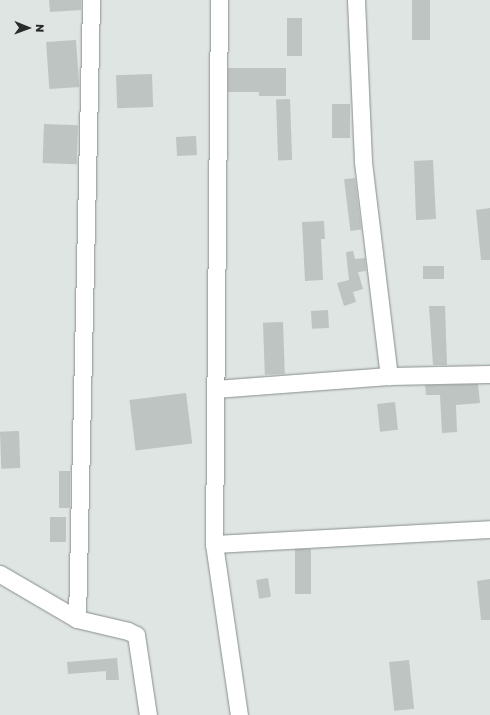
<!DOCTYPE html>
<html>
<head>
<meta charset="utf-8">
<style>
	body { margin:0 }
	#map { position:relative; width:490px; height:715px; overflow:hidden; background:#dee5e3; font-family:"Golos Text",sans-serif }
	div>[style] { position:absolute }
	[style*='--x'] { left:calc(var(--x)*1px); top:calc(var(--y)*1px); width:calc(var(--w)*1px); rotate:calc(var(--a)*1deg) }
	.building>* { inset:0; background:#bdc4c2; transform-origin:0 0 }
	.roads { filter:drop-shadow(0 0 1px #878e8c) drop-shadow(0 0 1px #878e8c) }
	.minor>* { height:17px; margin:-8.5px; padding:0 8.5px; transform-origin:8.5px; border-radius:8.5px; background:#fff }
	span { translate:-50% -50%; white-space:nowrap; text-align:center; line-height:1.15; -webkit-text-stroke:3.5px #dee5e3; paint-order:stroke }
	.north { position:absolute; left:8px; top:8px; width:40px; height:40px; -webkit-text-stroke:3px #dee5e3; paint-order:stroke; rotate:91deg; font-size:11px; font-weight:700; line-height:16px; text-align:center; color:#292c2b }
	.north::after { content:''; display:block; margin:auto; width:14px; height:18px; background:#292c2b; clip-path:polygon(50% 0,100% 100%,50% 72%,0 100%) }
</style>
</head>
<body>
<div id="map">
	<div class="building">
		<div style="clip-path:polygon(49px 0,81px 0,81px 10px,50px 12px)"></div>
		<div style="left:412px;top:0;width:18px;height:40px"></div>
		<div style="left:287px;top:18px;width:15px;height:38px"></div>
		<div style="left:76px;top:40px;width:47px;height:30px;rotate:86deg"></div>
		<div style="clip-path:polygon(228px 68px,286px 68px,286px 96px,259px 96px,259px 92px,228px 92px)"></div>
		<div style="left:152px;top:74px;width:33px;height:36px;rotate:88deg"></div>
		<div style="left:290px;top:99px;width:61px;height:14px;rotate:88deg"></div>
		<div style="left:332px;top:104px;width:18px;height:34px"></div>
		<div style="left:44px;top:124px;width:34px;height:39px;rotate:2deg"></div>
		<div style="left:196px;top:136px;width:19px;height:20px;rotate:87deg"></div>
		<div style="clip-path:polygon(433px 160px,436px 219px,418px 220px,416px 220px,414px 161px)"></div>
		<div style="left:355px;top:178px;width:52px;height:11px;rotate:83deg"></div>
		<div style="clip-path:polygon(490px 208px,490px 260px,481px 260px,476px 210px)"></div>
		<div style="clip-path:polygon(324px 221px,325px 239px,321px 239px,323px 280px,305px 281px,302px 222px)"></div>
		<div style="clip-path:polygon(353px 251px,355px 259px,365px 258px,366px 271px,358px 272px,363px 289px,353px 292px,356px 302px,344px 306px,337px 283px,349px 280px,346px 252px)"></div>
		<div style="left:423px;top:266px;width:21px;height:13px"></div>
		<div style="clip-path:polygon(429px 306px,445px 306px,447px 365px,433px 365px)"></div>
		<div style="left:328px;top:310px;width:18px;height:17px;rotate:87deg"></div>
		<div style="left:283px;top:322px;width:52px;height:20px;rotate:88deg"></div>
		<div style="clip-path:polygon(478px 384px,480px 403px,456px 405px,457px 432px,442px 433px,440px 395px,426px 395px,425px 385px)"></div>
		<div style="left:186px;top:393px;width:51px;height:57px;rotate:83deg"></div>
		<div style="left:395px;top:402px;width:28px;height:18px;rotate:84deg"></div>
		<div style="left:19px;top:431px;width:37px;height:19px;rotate:88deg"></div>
		<div style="left:59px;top:471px;width:11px;height:37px"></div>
		<div style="left:50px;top:517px;width:16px;height:25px"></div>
		<div style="left:311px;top:549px;width:45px;height:16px;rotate:90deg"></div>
		<div style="left:268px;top:578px;width:19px;height:12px;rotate:81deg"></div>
		<div style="clip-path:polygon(490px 579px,490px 620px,481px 620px,477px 581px)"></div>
		<div style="clip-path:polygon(117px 658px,119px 680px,106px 680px,106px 671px,68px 674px,67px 662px)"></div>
		<div style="left:409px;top:660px;width:49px;height:20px;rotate:84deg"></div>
	</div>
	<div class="roads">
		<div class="minor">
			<div style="--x:219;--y:0;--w:544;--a:90.53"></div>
			<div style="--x:214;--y:544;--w:173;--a:81.7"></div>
			<div style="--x:356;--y:0;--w:162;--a:87.5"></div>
			<div style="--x:363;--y:162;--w:216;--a:83.1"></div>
			<div style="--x:389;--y:376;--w:101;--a:-1.1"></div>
			<div style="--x:215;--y:389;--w:174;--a:-4.3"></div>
			<div style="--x:214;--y:544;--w:276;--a:-3.1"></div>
			<div style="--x:0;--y:574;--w:89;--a:30.3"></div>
			<div style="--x:77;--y:619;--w:52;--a:13.2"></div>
			<div style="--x:128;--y:631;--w:9;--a:27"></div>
			<div style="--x:136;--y:635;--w:81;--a:81.5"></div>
			<div style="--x:77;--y:619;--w:619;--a:-88.7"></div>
		</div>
	</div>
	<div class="north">N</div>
</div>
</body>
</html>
